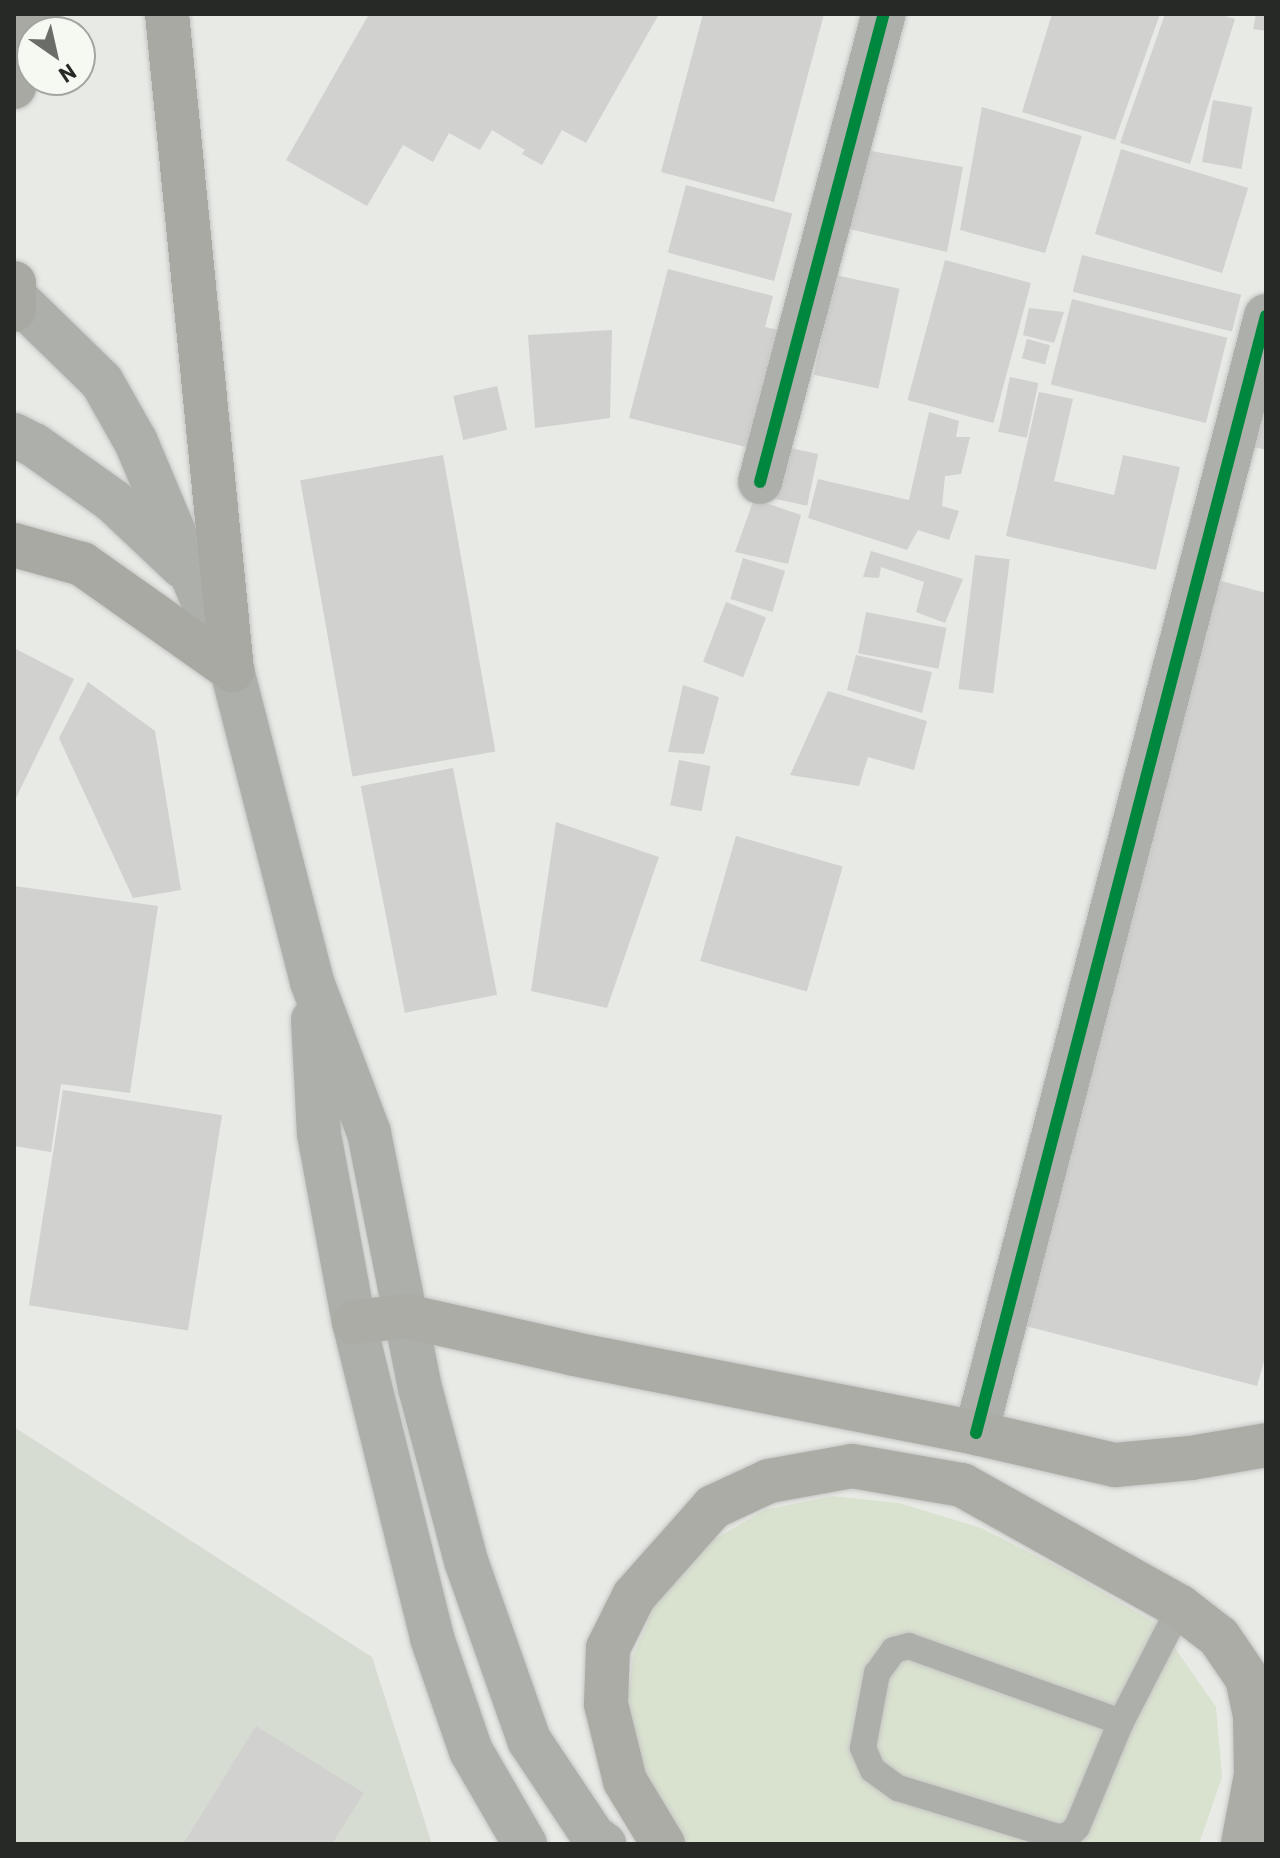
<!DOCTYPE html>
<html>
<head>
<meta charset="utf-8">
<style>
	body { margin:0 }
	#map { position:relative; width:1280px; height:1858px; overflow:hidden; background:#e8eae6; font-family:Barlow,sans-serif }
	div>[style] { position:absolute }
	[style*='--x'] { left:calc(var(--x)*1px); top:calc(var(--y)*1px); width:calc(var(--w)*1px); rotate:calc(var(--a)*1deg) }
	.built>* { inset:0; background:#d7dcd2 }
	.green>* { inset:0; background:#d9e1cf }
	.building>* { inset:0; background:#d1d1cf; transform-origin:0 0 }
	.roads { filter:drop-shadow(0 0 2px #c5c6c4) drop-shadow(0 0 2px #c5c6c4) }
	.service>* { height:26px; margin:-13px; padding:0 13px; transform-origin:13px; border-radius:13px; background:#adb0aa }
	.minor>* { height:44px; margin:-22px; padding:0 22px; transform-origin:22px; border-radius:22px; background:#adb0aa }
	.secondary>* { height:44px; margin:-22px; padding:0 22px; transform-origin:22px; border-radius:22px; background:#acafaa }
	.primary>* { height:44px; margin:-22px; padding:0 22px; transform-origin:22px; border-radius:22px; background:#a7a9a2 }
	.trunk>* { height:44px; margin:-22px; padding:0 22px; transform-origin:22px; border-radius:22px; background:#aaaca5 }
	.cycleway>* { height:12px; margin:-6px; padding:0 6px; transform-origin:6px; border-radius:6px; background:#00873e }
	span { translate:-50% -50%; white-space:nowrap; text-align:center; line-height:1.15; -webkit-text-stroke:6px #f5f9f2; paint-order:stroke }
	.frame { position:absolute; inset:0; border:16px solid #272926; pointer-events:none }
	.north { position:absolute; left:16px; top:16px; width:80px; height:80px; box-sizing:border-box; background:#f5f9f2; border:2px solid #a3a6a0; border-radius:50%; rotate:146deg; font-size:22px; font-weight:700; line-height:32px; text-align:center; color:#272926 }
	.north::after { content:''; display:block; margin:auto; width:28px; height:36px; background:#6b6d69; clip-path:polygon(50% 0,100% 100%,50% 72%,0 100%) }
</style>
</head>
<body>
<div id="map">
	<div class="built">
		<div style="clip-path:polygon(14px 1427px,372px 1657px,432px 1844px,14px 1844px)"></div>
	</div>
	<div class="green">
		<div style="clip-path:polygon(831px 1496px,899px 1503px,981px 1528px,1064px 1570px,1159px 1625px,1216px 1707px,1222px 1777px,1199px 1844px,672px 1844px,626px 1724px,633px 1656px,660px 1594px,706px 1544px,765px 1510px)"></div>
	</div>
	<div class="building">
		<div style="clip-path:polygon(369px 14px,659px 14px,586px 143px,562px 130px,542px 165px,522px 154px,525px 150px,492px 130px,480px 150px,449px 133px,433px 162px,403px 145px,367px 206px,286px 160px)"></div>
		<div style="clip-path:polygon(703px 14px,824px 14px,774px 202px,661px 172px)"></div>
		<div style="clip-path:polygon(1052px 14px,1160px 14px,1115px 140px,1022px 112px)"></div>
		<div style="clip-path:polygon(1165px 14px,1219px 14px,1235px 19px,1190px 164px,1120px 143px)"></div>
		<div style="clip-path:polygon(1256px 14px,1266px 14px,1266px 31px,1253px 29px)"></div>
		<div style="left:1213px;top:100px;width:40px;height:63px;rotate:10deg"></div>
		<div style="clip-path:polygon(982px 107px,1082px 136px,1045px 253px,960px 230px)"></div>
		<div style="left:1121px;top:149px;width:133px;height:89px;rotate:17deg"></div>
		<div style="clip-path:polygon(865px 150px,963px 167px,947px 252px,841px 227px)"></div>
		<div style="left:686px;top:185px;width:110px;height:70px;rotate:15deg"></div>
		<div style="left:1082px;top:255px;width:164px;height:38px;rotate:14deg"></div>
		<div style="left:945px;top:260px;width:89px;height:145px;rotate:15deg"></div>
		<div style="clip-path:polygon(668px 269px,773px 296px,765px 327px,785px 331px,754px 449px,629px 418px)"></div>
		<div style="left:835px;top:275px;width:66px;height:102px;rotate:12deg"></div>
		<div style="left:1072px;top:299px;width:160px;height:88px;rotate:14deg"></div>
		<div style="clip-path:polygon(1029px 308px,1064px 312px,1054px 343px,1023px 335px)"></div>
		<div style="clip-path:polygon(612px 330px,610px 418px,535px 428px,528px 335px)"></div>
		<div style="left:1027px;top:339px;width:24px;height:20px;rotate:15deg"></div>
		<div style="left:1010px;top:377px;width:29px;height:56px;rotate:12deg"></div>
		<div style="clip-path:polygon(1266px 383px,1266px 450px,1248px 445px)"></div>
		<div style="left:497px;top:386px;width:45px;height:45px;rotate:77deg"></div>
		<div style="clip-path:polygon(1039px 392px,1073px 399px,1054px 481px,1114px 495px,1123px 455px,1180px 467px,1156px 570px,1006px 536px)"></div>
		<div style="clip-path:polygon(929px 412px,959px 421px,956px 437px,970px 437px,961px 474px,945px 476px,942px 506px,959px 511px,949px 540px,918px 530px,907px 550px,808px 518px,818px 479px,909px 500px)"></div>
		<div style="left:781px;top:446px;width:38px;height:53px;rotate:12deg"></div>
		<div style="left:443px;top:455px;width:301px;height:145px;rotate:80deg"></div>
		<div style="clip-path:polygon(754px 499px,801px 515px,788px 564px,735px 552px)"></div>
		<div style="clip-path:polygon(871px 551px,963px 579px,945px 623px,916px 612px,924px 582px,881px 567px,879px 578px,863px 577px)"></div>
		<div style="left:975px;top:555px;width:35px;height:135px;rotate:7deg"></div>
		<div style="left:743px;top:558px;width:44px;height:43px;rotate:17deg"></div>
		<div style="clip-path:polygon(1210px 578px,1266px 593px,1266px 1355px,1257px 1386px,1010px 1322px)"></div>
		<div style="left:726px;top:602px;width:43px;height:64px;rotate:21deg"></div>
		<div style="left:866px;top:612px;width:82px;height:42px;rotate:11deg"></div>
		<div style="clip-path:polygon(14px 648px,74px 679px,14px 802px)"></div>
		<div style="clip-path:polygon(856px 655px,932px 672px,922px 713px,847px 690px)"></div>
		<div style="clip-path:polygon(88px 682px,155px 731px,181px 890px,133px 898px,59px 738px)"></div>
		<div style="clip-path:polygon(683px 685px,719px 697px,704px 754px,668px 752px)"></div>
		<div style="clip-path:polygon(828px 691px,927px 721px,914px 770px,868px 757px,859px 786px,790px 775px)"></div>
		<div style="left:679px;top:760px;width:32px;height:46px;rotate:11deg"></div>
		<div style="left:453px;top:768px;width:231px;height:94px;rotate:79deg"></div>
		<div style="clip-path:polygon(556px 822px,659px 857px,607px 1008px,531px 991px)"></div>
		<div style="left:736px;top:836px;width:111px;height:130px;rotate:16deg"></div>
		<div style="clip-path:polygon(14px 886px,158px 906px,130px 1093px,61px 1084px,51px 1152px,14px 1146px)"></div>
		<div style="left:63px;top:1090px;width:161px;height:218px;rotate:9deg"></div>
		<div style="clip-path:polygon(256px 1726px,364px 1793px,332px 1844px,183px 1844px)"></div>
	</div>
	<div class="roads">
		<div class="service">
			<div style="--x:1121;--y:1722;--w:225;--a:-160.3"></div>
			<div style="--x:909;--y:1646;--w:16;--a:165"></div>
			<div style="--x:894;--y:1650;--w:29;--a:126"></div>
			<div style="--x:877;--y:1673;--w:76;--a:100.6"></div>
			<div style="--x:863;--y:1748;--w:24;--a:66"></div>
			<div style="--x:873;--y:1770;--w:31;--a:36"></div>
			<div style="--x:898;--y:1788;--w:167;--a:17"></div>
			<div style="--x:1058;--y:1837;--w:11;--a:-10"></div>
			<div style="--x:1069;--y:1835;--w:11;--a:-45"></div>
			<div style="--x:1077;--y:1827;--w:114;--a:-67.3"></div>
			<div style="--x:1121;--y:1722;--w:129;--a:-62.8"></div>
		</div>
		<div class="minor">
			<div style="--x:760;--y:482;--w:484;--a:-75.2"></div>
			<div style="--x:976;--y:1433;--w:1154;--a:-75.45"></div>
		</div>
		<div class="secondary">
			<div style="--x:16;--y:298;--w:120;--a:44.3"></div>
			<div style="--x:102;--y:382;--w:69;--a:60.5"></div>
			<div style="--x:136;--y:442;--w:247;--a:67.2"></div>
			<div style="--x:232;--y:670;--w:322;--a:75.6"></div>
			<div style="--x:312;--y:982;--w:161;--a:69.3"></div>
			<div style="--x:369;--y:1133;--w:260;--a:78.7"></div>
			<div style="--x:420;--y:1388;--w:179;--a:75.1"></div>
			<div style="--x:466;--y:1561;--w:190;--a:70.6"></div>
			<div style="--x:529;--y:1740;--w:115;--a:56.3"></div>
			<div style="--x:593;--y:1836;--w:14;--a:36"></div>
			<div style="--x:14;--y:435;--w:22;--a:27"></div>
			<div style="--x:34;--y:445;--w:97;--a:35.3"></div>
			<div style="--x:113;--y:501;--w:95;--a:43.3"></div>
			<div style="--x:313;--y:1020;--w:114;--a:87"></div>
			<div style="--x:319;--y:1134;--w:191;--a:79.5"></div>
			<div style="--x:354;--y:1322;--w:325;--a:76.1"></div>
			<div style="--x:432;--y:1638;--w:120;--a:71"></div>
			<div style="--x:471;--y:1751;--w:108;--a:59.9"></div>
		</div>
		<div class="primary">
			<div style="--x:167;--y:14;--w:659;--a:84.34"></div>
			<div style="--x:14;--y:87;--w:77;--a:-71.8"></div>
			<div style="--x:14;--y:283;--w:27;--a:90"></div>
			<div style="--x:14;--y:545;--w:71;--a:15.6"></div>
			<div style="--x:82;--y:564;--w:184;--a:35.2"></div>
		</div>
		<div class="trunk">
			<div style="--x:354;--y:1322;--w:52;--a:-6.6"></div>
			<div style="--x:406;--y:1316;--w:172;--a:12.7"></div>
			<div style="--x:574;--y:1354;--w:410;--a:11.1"></div>
			<div style="--x:976;--y:1433;--w:143;--a:13"></div>
			<div style="--x:1115;--y:1465;--w:76;--a:-5.3"></div>
			<div style="--x:1191;--y:1458;--w:76;--a:-9.8"></div>
			<div style="--x:663;--y:1844;--w:74;--a:-121.1"></div>
			<div style="--x:625;--y:1781;--w:79;--a:-103.9"></div>
			<div style="--x:606;--y:1704;--w:56;--a:-88"></div>
			<div style="--x:608;--y:1648;--w:58;--a:-63.4"></div>
			<div style="--x:634;--y:1596;--w:119;--a:-48.4"></div>
			<div style="--x:713;--y:1507;--w:62;--a:-24.9"></div>
			<div style="--x:769;--y:1481;--w:84;--a:-10.2"></div>
			<div style="--x:852;--y:1466;--w:112;--a:9.8"></div>
			<div style="--x:962;--y:1485;--w:250;--a:29.2"></div>
			<div style="--x:1180;--y:1607;--w:49;--a:37.6"></div>
			<div style="--x:1219;--y:1637;--w:50;--a:55.7"></div>
			<div style="--x:1247;--y:1678;--w:38;--a:78"></div>
			<div style="--x:1255;--y:1715;--w:60;--a:89"></div>
			<div style="--x:1256;--y:1775;--w:70;--a:100.7"></div>
		</div>
	</div>
	<div class="cycleway">
		<div style="--x:760;--y:482;--w:484;--a:-75.2"></div>
		<div style="--x:976;--y:1433;--w:1154;--a:-75.45"></div>
	</div>
	<div class="frame"></div>
	<div class="north">N</div>
</div>
</body>
</html>
